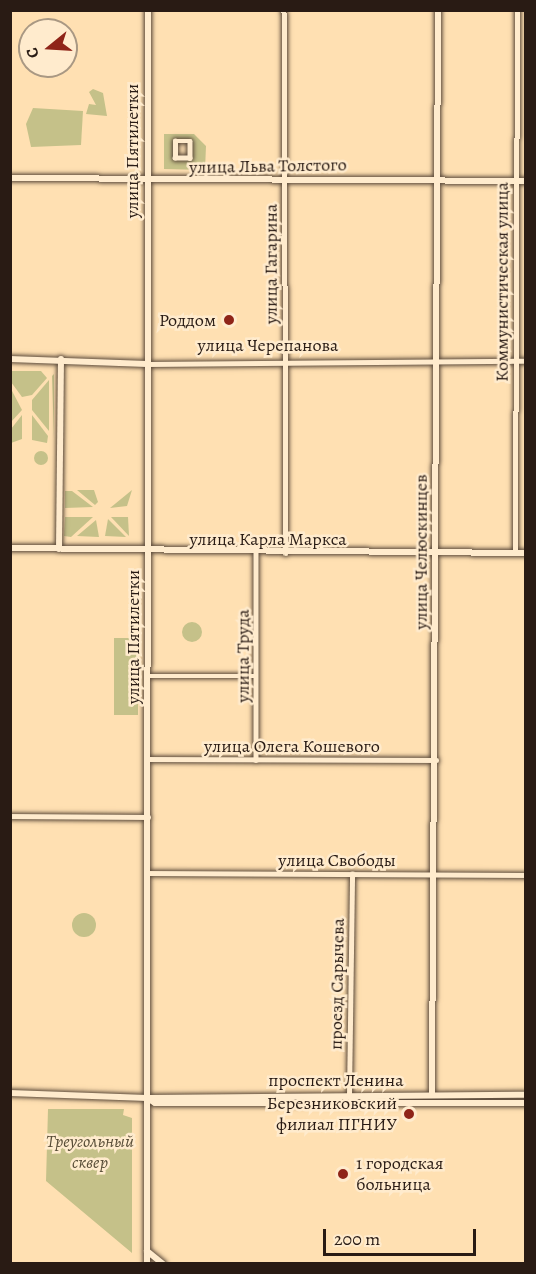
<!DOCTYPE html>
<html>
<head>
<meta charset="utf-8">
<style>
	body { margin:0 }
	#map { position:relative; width:536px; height:1274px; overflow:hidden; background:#ffe0b2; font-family:Alegreya,serif }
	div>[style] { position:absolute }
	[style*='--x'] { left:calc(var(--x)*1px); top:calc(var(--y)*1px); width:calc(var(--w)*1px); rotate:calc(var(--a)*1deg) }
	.green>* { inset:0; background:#c5c189; transform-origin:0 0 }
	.round { border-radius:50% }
	.roads { filter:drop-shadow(0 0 2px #5e4c3c) drop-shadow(0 0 2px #5e4c3c) }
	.street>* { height:4.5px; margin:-2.25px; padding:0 2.25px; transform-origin:2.25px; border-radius:2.25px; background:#ffebcd }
	.secondary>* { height:6px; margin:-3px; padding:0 3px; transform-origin:3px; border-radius:3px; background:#ffebcd }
	.dots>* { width:16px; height:16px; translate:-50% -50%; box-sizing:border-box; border:3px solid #ffebcd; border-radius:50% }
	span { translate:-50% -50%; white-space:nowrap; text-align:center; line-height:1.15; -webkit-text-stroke:5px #ffebcd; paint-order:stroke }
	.street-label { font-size:18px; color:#291b14 }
	.poi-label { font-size:18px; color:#291b14 }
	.right { translate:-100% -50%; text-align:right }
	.left { translate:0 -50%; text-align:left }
	.park-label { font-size:18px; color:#584d37; font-style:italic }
	.frame { position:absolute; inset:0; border:12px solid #291b14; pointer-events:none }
	.north { position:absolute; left:18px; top:18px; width:60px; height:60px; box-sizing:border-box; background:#ffebcd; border:2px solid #a99883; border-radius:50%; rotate:252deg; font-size:16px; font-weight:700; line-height:24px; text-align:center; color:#291b14 }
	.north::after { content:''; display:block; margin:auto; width:21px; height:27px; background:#8f2418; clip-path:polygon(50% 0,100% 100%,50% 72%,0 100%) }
	.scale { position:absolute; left:323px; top:1229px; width:153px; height:27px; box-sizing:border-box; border:3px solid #291b14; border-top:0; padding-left:8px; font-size:18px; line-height:21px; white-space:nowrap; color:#291b14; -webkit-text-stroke:4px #ffebcd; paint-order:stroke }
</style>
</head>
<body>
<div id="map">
	<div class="green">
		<div style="clip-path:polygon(93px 89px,103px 93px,107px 116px,86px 114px,89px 104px,96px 105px,89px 92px)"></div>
		<div style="clip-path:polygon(33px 108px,83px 111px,81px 145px,31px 147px,26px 124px)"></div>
		<div style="clip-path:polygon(evenodd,164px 134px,194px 134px,206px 146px,205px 170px,164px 169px,164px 134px,175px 141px,190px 142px,190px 158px,175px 158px,175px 141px)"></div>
		<div style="clip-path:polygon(12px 371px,41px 371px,47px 378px,32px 395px,22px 397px,11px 382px)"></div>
		<div style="clip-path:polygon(54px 374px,54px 438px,52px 376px)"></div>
		<div style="clip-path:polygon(49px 380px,49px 431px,32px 410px,32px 400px)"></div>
		<div style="clip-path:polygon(10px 387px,22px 410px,11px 422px,10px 422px)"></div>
		<div style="clip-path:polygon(22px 415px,22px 439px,11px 443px,11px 429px)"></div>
		<div style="clip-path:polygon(32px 415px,48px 436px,47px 443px,32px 440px)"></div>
		<div class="round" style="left:34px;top:451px;width:14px;height:14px"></div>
		<div style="clip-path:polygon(77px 490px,94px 490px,98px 502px,95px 505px)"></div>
		<div style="clip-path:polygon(132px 490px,127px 506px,110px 508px)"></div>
		<div style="clip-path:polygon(65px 491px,72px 491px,93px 507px,65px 508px)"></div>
		<div style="clip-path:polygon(65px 517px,93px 517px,71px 537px,64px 536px)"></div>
		<div style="clip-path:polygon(111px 517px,128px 517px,129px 536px)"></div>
		<div style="clip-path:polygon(108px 519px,126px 537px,105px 536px)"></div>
		<div style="clip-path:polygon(96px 520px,99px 537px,77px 536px)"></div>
		<div class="round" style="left:182px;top:622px;width:20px;height:20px"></div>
		<div style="left:114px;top:638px;width:24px;height:77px"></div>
		<div class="round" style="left:72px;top:913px;width:24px;height:24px"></div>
		<div style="clip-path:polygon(48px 1109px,124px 1109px,123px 1115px,132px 1118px,132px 1253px,46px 1181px)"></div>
	</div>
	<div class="roads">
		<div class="street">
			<div style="--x:284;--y:10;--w:543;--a:89.79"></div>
			<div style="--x:175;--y:141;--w:15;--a:0"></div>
			<div style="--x:190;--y:141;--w:17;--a:90"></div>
			<div style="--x:190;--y:158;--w:15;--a:180"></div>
			<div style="--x:175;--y:158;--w:17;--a:-90"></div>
			<div style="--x:147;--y:364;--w:379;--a:-0.5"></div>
			<div style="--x:256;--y:553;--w:207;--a:90"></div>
			<div style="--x:515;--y:553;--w:543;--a:-89.79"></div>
			<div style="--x:148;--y:676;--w:108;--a:0"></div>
			<div style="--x:148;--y:759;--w:288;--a:0.2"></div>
			<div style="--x:10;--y:816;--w:138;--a:0.4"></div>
			<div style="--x:148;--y:873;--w:378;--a:0.3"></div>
			<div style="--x:349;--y:1095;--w:221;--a:-89.2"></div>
		</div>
		<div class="secondary">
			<div style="--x:10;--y:178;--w:516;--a:0.33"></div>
			<div style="--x:10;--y:359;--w:137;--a:2.1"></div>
			<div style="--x:10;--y:548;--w:516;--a:0.56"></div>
			<div style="--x:59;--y:549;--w:190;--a:-89.4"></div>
			<div style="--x:10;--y:1093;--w:137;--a:2.1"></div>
			<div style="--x:147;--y:1098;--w:379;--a:-0.5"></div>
			<div style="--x:432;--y:1094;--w:1084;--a:-89.68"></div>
			<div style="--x:147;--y:1098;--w:9;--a:32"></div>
			<div style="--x:155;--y:1103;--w:371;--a:0"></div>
			<div style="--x:147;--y:1251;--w:21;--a:39"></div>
			<div style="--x:147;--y:1264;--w:1254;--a:-89.95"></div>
		</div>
	</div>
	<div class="dots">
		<div style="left:229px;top:320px;background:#8f2418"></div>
		<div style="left:409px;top:1114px;background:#8f2418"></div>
		<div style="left:343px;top:1174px;background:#8f2418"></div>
	</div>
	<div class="street-label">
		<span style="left:132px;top:151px;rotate:-90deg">улица Пятилетки</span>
		<span style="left:268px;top:166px;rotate:-1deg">улица Льва Толстого</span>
		<span style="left:271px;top:264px;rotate:-90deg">улица Гагарина</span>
		<span style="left:502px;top:282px;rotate:-90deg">Коммунистическая улица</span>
		<span style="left:268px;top:345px">улица Черепанова</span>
		<span style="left:268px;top:539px">улица Карла Маркса</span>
		<span style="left:421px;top:552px;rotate:-90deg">улица Челюскинцев</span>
		<span style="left:133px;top:637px;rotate:-90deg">улица Пятилетки</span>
		<span style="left:243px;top:656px;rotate:-90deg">улица Труда</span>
		<span style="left:292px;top:746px">улица Олега Кошевого</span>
		<span style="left:337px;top:860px">улица Свободы</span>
		<span style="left:337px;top:984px;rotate:-89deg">проезд Сарычева</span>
		<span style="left:336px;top:1080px">проспект Ленина</span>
	</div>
	<div class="poi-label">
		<span class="right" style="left:216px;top:320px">Роддом</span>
		<span class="right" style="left:397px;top:1114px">Березниковский<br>филиал ПГНИУ</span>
		<span class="left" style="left:356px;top:1174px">1 городская<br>больница</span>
	</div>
	<div class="park-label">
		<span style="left:90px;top:1152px">Треугольный<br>сквер</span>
	</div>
	<div class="frame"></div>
	<div class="north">С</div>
	<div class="scale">200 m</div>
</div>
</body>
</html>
